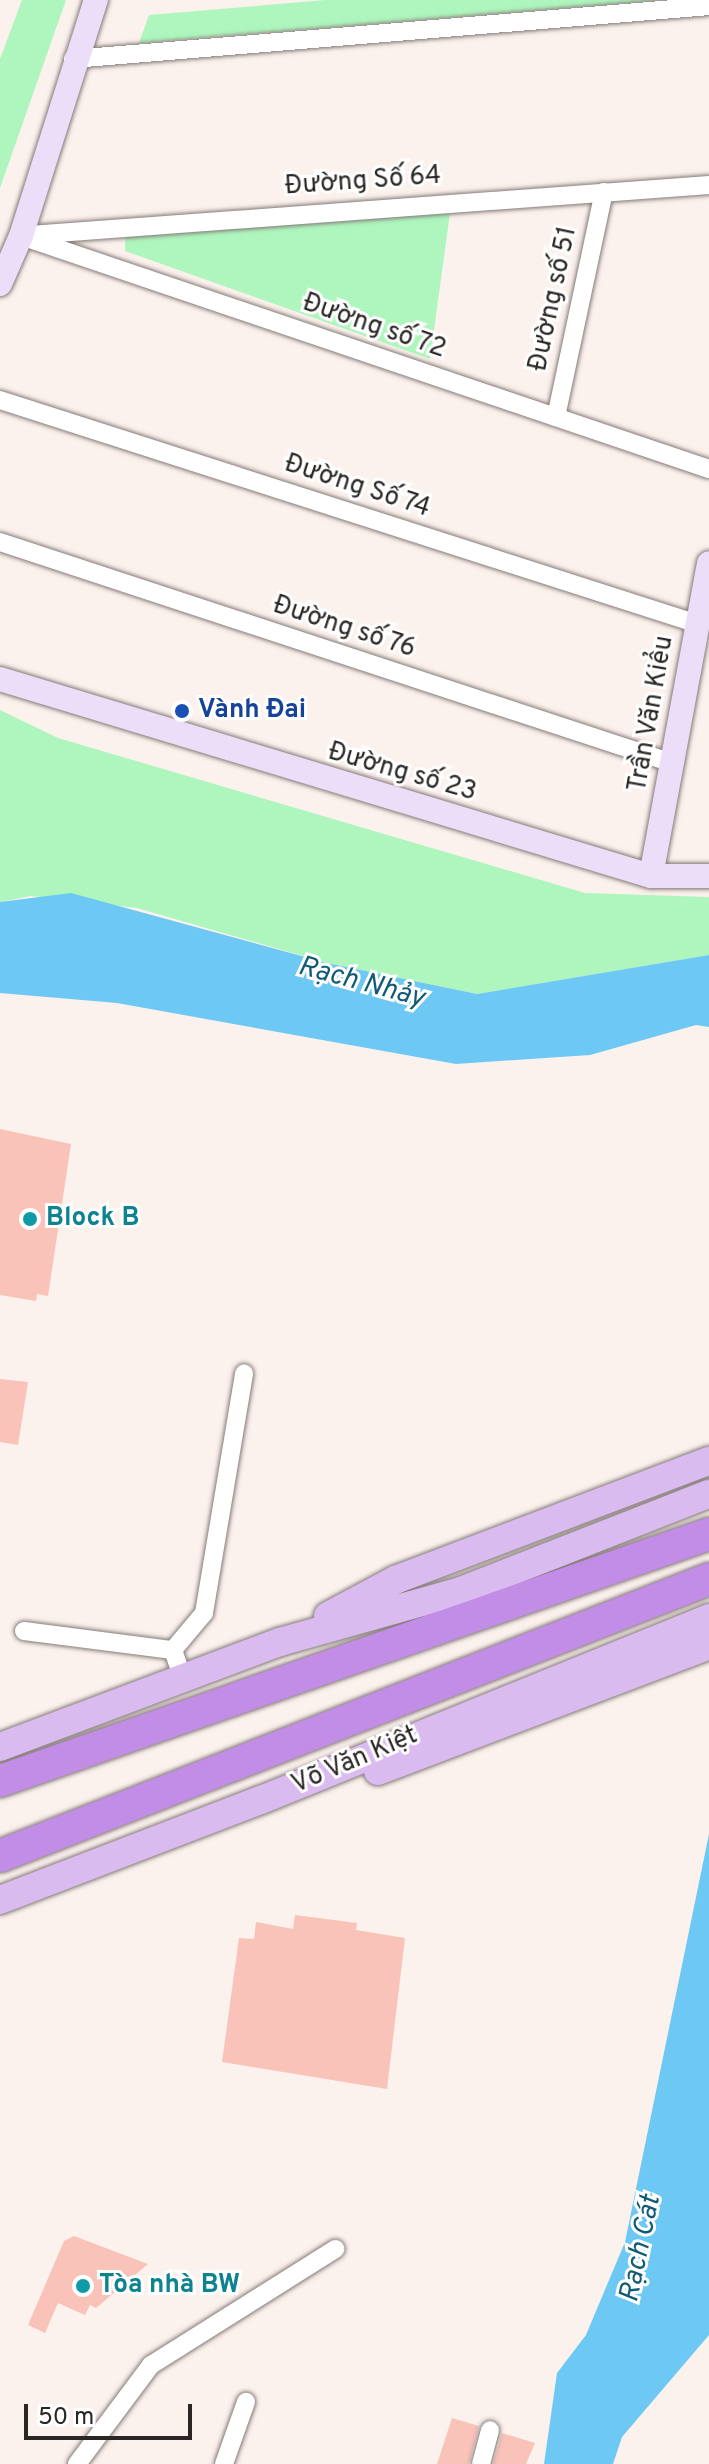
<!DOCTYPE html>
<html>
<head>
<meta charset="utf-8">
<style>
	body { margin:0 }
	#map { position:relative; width:709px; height:2464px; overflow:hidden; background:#fbf1ed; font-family:Overpass,sans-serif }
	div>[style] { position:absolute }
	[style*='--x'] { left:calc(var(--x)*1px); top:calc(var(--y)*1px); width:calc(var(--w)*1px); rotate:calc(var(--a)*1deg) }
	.green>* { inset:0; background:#aef6be }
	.water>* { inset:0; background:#6dc8f3 }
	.building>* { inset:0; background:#f9c3b9 }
	.roads { filter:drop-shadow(0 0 2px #847b78) drop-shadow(0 0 2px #847b78) }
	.street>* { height:18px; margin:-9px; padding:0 9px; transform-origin:9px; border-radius:9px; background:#fff }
	.secondary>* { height:24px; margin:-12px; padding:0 12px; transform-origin:12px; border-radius:12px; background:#ecddf8 }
	.primary>* { height:28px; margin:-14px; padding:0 14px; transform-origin:14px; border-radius:14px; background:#dabbf0 }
	.highway>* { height:32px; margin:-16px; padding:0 16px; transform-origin:16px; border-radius:16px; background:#c18de6 }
	.dots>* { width:22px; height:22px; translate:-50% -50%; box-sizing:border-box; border:4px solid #fff; border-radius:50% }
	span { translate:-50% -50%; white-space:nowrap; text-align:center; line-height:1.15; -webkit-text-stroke:6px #fff; paint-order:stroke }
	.street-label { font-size:26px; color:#292624 }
	.transit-label { font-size:26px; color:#164399; font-weight:700 }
	.left { translate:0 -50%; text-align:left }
	.culture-label { font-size:26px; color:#0d838f; font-weight:700 }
	.water-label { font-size:28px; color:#125b77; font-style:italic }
	.scale { position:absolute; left:24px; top:2404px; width:168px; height:36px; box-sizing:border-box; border:4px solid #292624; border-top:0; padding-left:10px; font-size:24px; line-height:28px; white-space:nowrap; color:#292624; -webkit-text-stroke:6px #fff; paint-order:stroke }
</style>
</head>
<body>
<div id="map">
	<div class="green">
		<div style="clip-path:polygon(22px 0,66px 0,0 188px,0 59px)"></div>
		<div style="clip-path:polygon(325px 0,660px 0,139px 43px,149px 15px)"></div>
		<div style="clip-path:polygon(450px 213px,430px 359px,125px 251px,125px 235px)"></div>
		<div style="clip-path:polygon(0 710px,58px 738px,585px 893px,709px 897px,709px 955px,477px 994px,327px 963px,137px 908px,31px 896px,0 902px)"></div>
	</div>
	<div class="water">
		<div style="clip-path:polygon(71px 893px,327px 963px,477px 994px,709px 955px,709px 1027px,696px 1025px,590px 1055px,456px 1064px,117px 1003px,0 993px,0 902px)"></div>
		<div style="clip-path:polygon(709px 1834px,709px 2335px,622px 2437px,613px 2464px,544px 2464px,557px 2373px,586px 2335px,625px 2242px)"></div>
	</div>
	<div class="building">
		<div style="clip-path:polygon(0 1129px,71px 1144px,48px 1296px,37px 1294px,36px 1301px,0 1295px)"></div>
		<div style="clip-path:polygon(0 1379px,28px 1382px,18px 1445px,0 1442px)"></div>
		<div style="clip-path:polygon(295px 1915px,357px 1923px,356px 1930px,405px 1938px,387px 2089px,222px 2062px,239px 1938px,254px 1939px,256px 1922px,293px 1929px)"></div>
		<div style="clip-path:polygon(74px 2236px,148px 2264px,96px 2308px,90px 2305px,85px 2315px,58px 2303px,45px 2333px,28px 2325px,64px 2241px)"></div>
		<div style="clip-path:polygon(452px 2418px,479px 2426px,469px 2464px,437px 2464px)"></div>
		<div style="clip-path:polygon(502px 2433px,535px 2443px,526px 2464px,493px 2464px)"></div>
	</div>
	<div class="roads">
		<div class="street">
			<div style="--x:73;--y:59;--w:638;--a:-4.76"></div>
			<div style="--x:30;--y:235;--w:681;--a:-4.21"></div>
			<div style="--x:21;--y:236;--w:726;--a:18.71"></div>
			<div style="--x:0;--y:400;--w:733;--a:17.79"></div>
			<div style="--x:556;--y:417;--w:230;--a:-78"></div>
			<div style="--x:0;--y:542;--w:707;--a:18.2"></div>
			<div style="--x:24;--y:1631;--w:150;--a:7.3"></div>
			<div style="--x:173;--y:1650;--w:31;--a:71"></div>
			<div style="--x:173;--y:1650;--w:48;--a:-50"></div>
			<div style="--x:204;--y:1613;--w:243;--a:-80.5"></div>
			<div style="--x:77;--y:2464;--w:124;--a:-53.2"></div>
			<div style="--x:151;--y:2365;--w:218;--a:-32.2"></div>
			<div style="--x:224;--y:2464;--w:66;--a:-70.5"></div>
			<div style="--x:481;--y:2464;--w:35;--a:-75"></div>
		</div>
		<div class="secondary">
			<div style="--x:0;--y:284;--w:52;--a:-66.4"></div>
			<div style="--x:21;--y:236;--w:248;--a:-72.4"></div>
			<div style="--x:0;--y:679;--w:680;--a:16.84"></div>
			<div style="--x:651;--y:876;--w:58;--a:0"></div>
			<div style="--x:651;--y:876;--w:318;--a:-79.5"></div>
		</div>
		<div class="primary">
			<div style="--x:328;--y:1616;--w:76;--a:-28.2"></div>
			<div style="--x:395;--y:1580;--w:336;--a:-20.8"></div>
			<div style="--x:0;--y:1747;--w:299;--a:-20.6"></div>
			<div style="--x:280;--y:1642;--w:188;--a:-15.7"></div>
			<div style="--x:461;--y:1591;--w:266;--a:-21.4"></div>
			<div style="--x:378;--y:1771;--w:354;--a:-20.8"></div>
			<div style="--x:0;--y:1900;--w:280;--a:-21"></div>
			<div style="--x:261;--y:1800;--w:484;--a:-22.1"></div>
		</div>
		<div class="highway">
			<div style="--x:0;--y:1781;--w:751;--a:-19.21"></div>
			<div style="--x:0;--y:1856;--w:761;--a:-21.34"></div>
		</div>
	</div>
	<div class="dots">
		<div style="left:182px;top:711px;background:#1a4fb4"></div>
		<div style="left:30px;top:1219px;background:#0f9aa8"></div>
		<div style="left:83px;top:2286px;background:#0f9aa8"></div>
	</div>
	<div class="street-label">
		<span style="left:363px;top:182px;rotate:-4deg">Đường Số 64</span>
		<span style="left:554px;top:299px;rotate:-78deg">Đường số 51</span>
		<span style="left:374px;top:327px;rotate:19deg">Đường số 72</span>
		<span style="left:357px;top:487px;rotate:18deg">Đường Số 74</span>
		<span style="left:344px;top:628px;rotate:18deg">Đường số 76</span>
		<span style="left:652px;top:714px;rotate:-80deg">Trần Văn Kiểu</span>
		<span style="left:402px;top:773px;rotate:16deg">Đường số 23</span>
		<span style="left:355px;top:1761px;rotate:-23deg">Võ Văn Kiệt</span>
	</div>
	<div class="transit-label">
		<span class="left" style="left:198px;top:711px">Vành Đai</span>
	</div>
	<div class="culture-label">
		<span class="left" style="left:46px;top:1219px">Block B</span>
		<span class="left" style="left:99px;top:2286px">Tòa nhà BW</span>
	</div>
	<div class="water-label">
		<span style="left:361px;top:983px;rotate:15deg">Rạch Nhảy</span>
		<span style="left:641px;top:2249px;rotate:-78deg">Rạch Cát</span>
	</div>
	<div class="scale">50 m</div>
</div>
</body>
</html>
